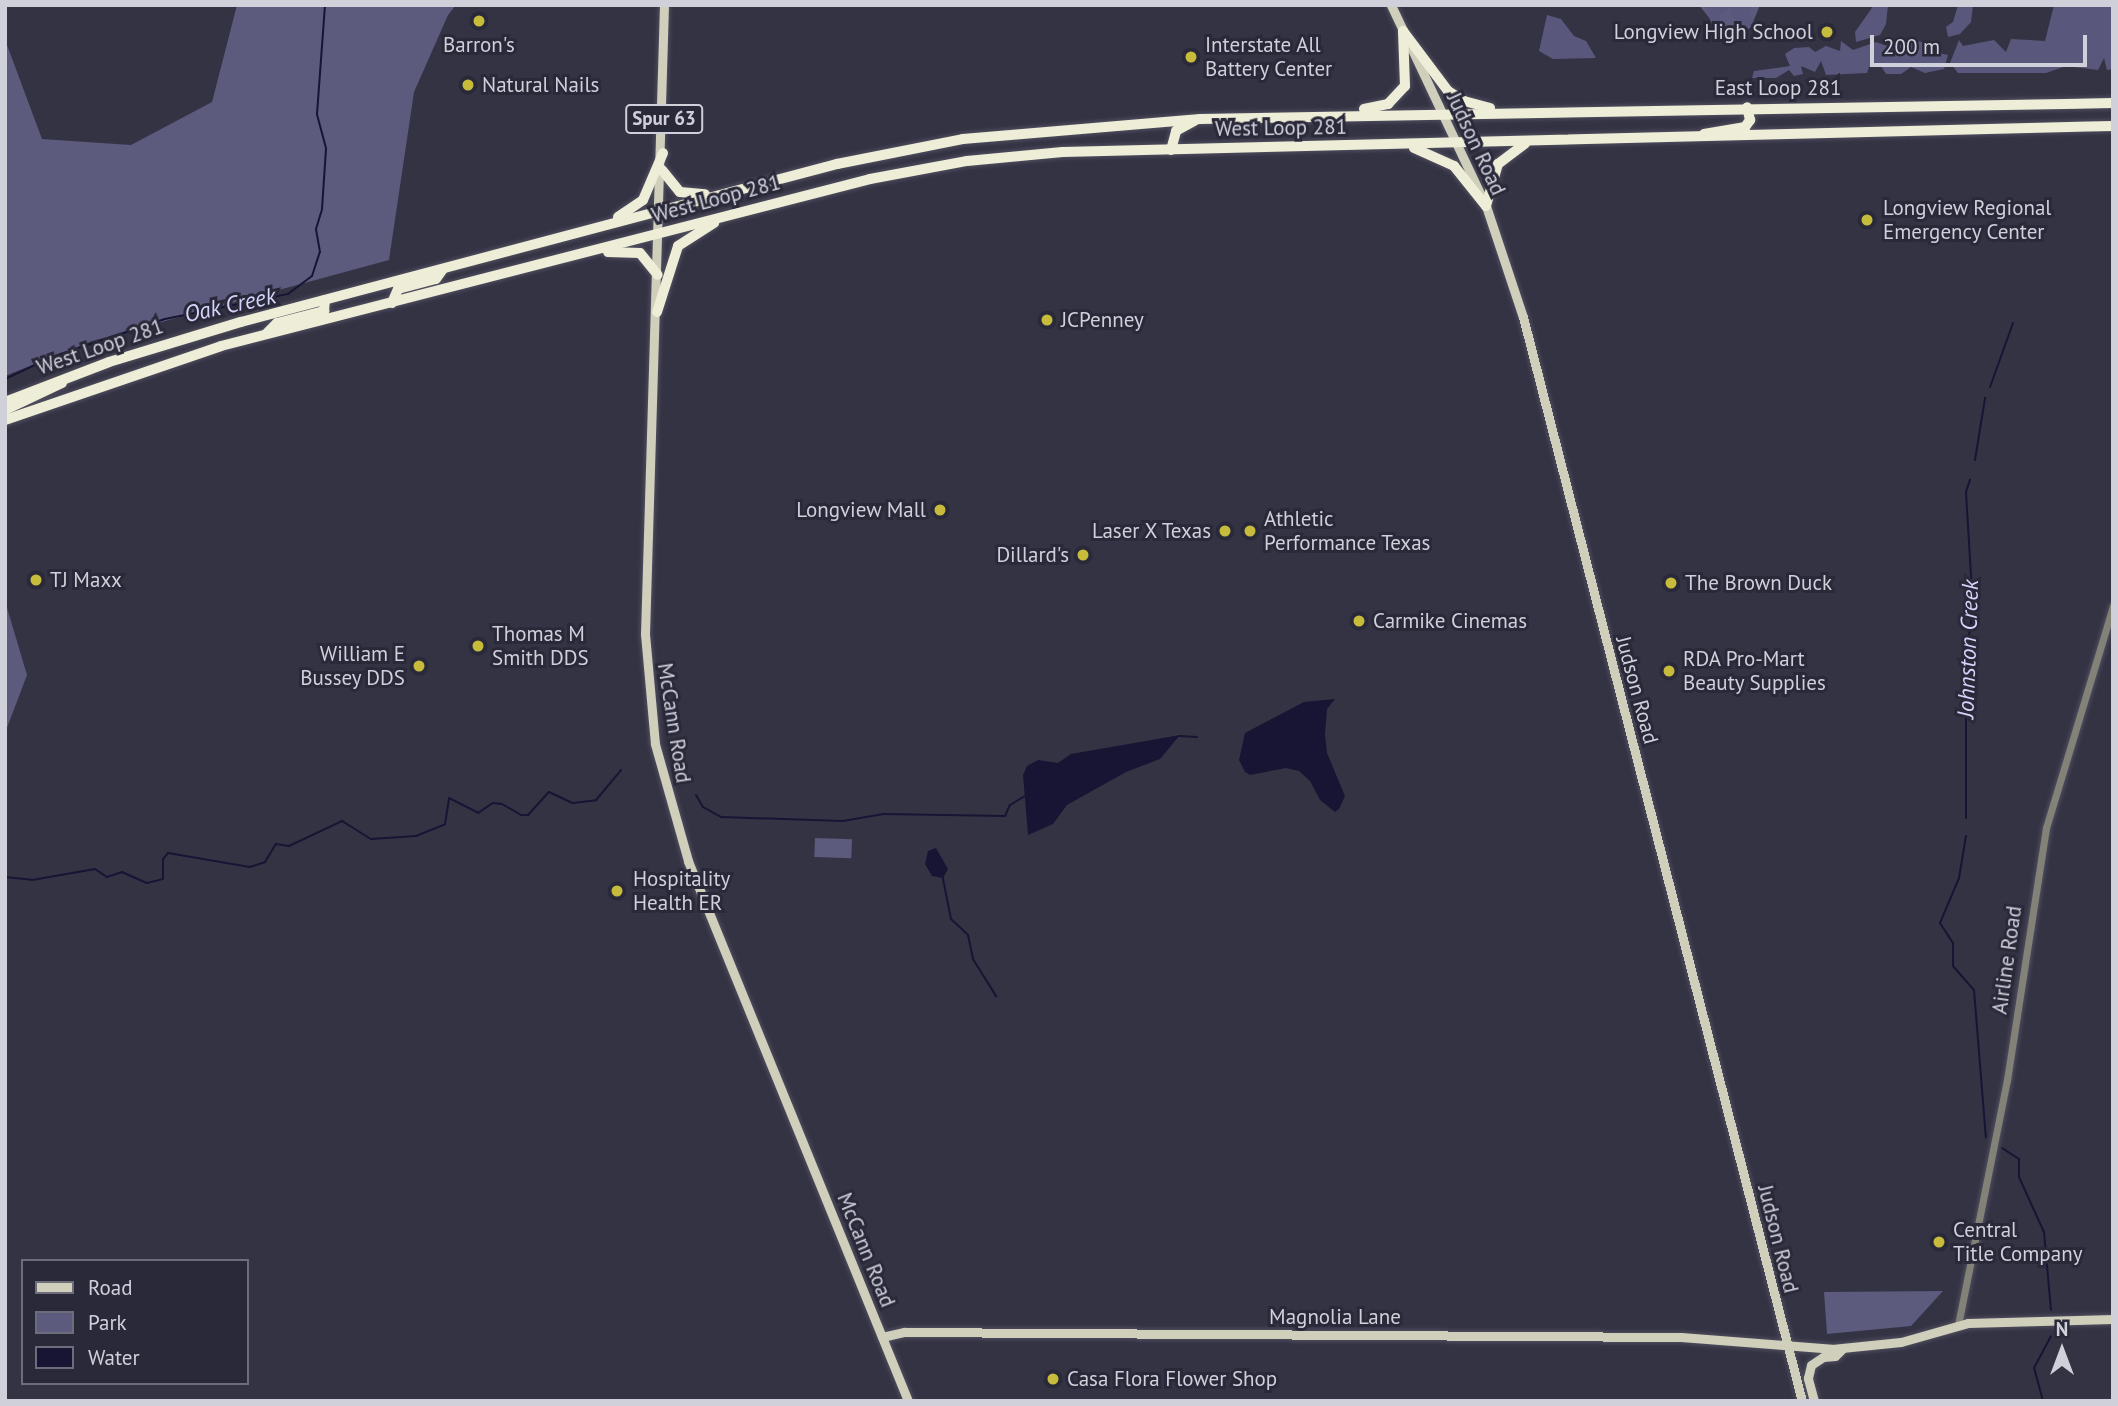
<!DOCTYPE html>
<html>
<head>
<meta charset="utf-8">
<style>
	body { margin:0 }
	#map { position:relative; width:2118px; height:1406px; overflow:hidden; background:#343344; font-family:"PT Sans",sans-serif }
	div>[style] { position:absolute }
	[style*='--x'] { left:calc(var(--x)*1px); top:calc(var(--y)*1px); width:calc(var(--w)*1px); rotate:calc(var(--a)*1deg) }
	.green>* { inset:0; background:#5c5a7d; transform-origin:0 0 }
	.forest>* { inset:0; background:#59577b }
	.water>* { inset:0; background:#181433 }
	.stream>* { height:2px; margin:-1px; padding:0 1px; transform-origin:1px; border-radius:1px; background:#181433 }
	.roads { filter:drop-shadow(0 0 2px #504f5f) drop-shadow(0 0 2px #504f5f) }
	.minor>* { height:7px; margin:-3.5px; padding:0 3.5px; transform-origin:3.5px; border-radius:3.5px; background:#838279 }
	.major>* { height:9px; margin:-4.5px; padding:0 4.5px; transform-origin:4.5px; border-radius:4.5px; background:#d0cfbc }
	.highway>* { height:10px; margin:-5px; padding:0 5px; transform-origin:5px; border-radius:5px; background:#eeedd7 }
	.dots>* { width:19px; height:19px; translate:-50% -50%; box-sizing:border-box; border:4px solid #2a293a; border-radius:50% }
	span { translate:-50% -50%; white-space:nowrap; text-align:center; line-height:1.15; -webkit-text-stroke:6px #2a293a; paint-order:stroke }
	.shield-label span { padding:2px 5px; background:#2a293a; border:2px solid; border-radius:5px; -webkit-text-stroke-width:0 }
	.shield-label { font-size:19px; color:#d0d0db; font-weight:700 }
	.poi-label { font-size:21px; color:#d0d0db }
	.right { translate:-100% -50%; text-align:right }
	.left { translate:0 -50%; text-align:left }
	.street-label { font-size:21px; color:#d0d0db }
	.water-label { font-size:23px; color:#d5d4fa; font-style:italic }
	.frame { position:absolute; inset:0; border:7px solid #d0d0db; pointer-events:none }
	.legend { position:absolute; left:21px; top:1259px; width:228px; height:126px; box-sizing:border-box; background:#2a293a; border:2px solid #6c6c7a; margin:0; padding:9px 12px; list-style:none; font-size:21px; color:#d0d0db }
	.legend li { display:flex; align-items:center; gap:14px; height:35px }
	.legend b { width:35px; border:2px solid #6c6c7a }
	.north { position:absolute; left:2027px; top:1315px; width:70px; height:70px; -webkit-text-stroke:5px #2a293a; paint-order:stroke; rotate:0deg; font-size:19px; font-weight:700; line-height:28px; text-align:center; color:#d0d0db }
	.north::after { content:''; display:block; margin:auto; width:24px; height:32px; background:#d0d0db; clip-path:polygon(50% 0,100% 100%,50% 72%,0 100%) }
	.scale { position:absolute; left:1870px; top:35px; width:217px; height:32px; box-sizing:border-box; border:4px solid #d0d0db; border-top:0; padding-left:9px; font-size:21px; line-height:24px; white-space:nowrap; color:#d0d0db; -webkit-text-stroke:5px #2a293a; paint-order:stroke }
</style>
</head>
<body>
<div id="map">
	<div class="green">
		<div style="clip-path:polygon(237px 5px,456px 5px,448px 15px,414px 92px,389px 260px,92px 341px,5px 376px,5px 27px,7px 45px,42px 139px,131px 145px,212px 102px)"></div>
		<div style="clip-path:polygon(1699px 5px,1760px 5px,1751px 27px,1729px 43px)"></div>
		<div style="clip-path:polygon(5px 601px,27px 675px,5px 733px)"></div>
		<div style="left:815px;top:838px;width:37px;height:19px;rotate:2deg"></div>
		<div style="clip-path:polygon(1943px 1291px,1911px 1326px,1827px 1334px,1824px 1292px)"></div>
	</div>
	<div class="forest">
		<div style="clip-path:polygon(1706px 5px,1753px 5px,1748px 11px,1754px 18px,1752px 25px,1744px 26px,1732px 17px,1731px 7px,1719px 15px,1720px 24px,1711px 23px)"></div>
		<div style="clip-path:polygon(1874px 5px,1888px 5px,1886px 24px,1880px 35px,1856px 42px,1855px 32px)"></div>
		<div style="clip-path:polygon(1958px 5px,1973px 5px,1971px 22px,1960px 34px,1948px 37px,1946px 27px,1953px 22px)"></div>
		<div style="clip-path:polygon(2054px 5px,2113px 5px,2113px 69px,2107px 70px,2104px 58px,2098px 70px,2066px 66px,2046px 73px,1958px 73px,1950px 63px,1959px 40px,1963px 46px,1994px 40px,2006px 52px,2011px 39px,2045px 41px)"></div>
		<div style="clip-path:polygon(1547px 15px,1561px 19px,1574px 36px,1586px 41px,1596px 58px,1553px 59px,1539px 51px)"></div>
		<div style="clip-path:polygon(1914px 40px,1936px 46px,1939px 53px,1948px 55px,1944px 69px,1925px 73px,1911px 67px,1901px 74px,1886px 74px,1881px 66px,1869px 67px,1867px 73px,1826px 75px,1821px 61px,1815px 72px,1801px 66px,1803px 74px,1794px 76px,1789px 70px,1776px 78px,1752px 78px,1754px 71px,1790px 66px,1785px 54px,1794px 48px,1809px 47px,1815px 52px,1826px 46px,1840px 51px,1841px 41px,1853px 50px,1876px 42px,1902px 51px,1899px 45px)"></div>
	</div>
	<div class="water">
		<div style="clip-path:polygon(1335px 699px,1327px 709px,1325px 734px,1327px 753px,1345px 796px,1339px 809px,1335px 812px,1320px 800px,1310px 781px,1299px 771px,1286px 768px,1250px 775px,1245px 772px,1239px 760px,1245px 733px,1304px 702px)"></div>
		<div style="clip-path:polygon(1180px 735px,1160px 759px,1126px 772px,1067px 805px,1053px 824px,1028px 835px,1023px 775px,1027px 766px,1038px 760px,1058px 763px,1071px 754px)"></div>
		<div style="clip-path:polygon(936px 848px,948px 869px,943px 878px,932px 876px,925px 864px,928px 851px)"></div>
	</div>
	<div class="stream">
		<div style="--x:5;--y:379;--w:52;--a:-25.1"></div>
		<div style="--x:52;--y:357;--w:119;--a:-18.6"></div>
		<div style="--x:165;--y:319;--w:126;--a:-11.5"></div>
		<div style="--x:288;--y:294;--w:30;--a:-37"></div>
		<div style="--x:312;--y:276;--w:25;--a:-72"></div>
		<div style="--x:320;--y:252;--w:23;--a:-100"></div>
		<div style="--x:316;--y:229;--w:21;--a:-73"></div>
		<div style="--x:322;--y:209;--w:61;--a:-86.2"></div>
		<div style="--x:326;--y:148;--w:35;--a:-105"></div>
		<div style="--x:317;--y:114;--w:109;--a:-85.8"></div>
		<div style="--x:1990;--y:387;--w:68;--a:-70.2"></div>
		<div style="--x:1975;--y:460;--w:63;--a:-80.8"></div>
		<div style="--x:1179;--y:736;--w:18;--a:3"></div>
		<div style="--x:696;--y:795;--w:14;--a:60"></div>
		<div style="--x:703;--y:807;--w:21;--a:29"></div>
		<div style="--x:721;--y:817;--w:122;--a:1.9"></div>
		<div style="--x:843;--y:821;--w:41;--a:-9.9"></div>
		<div style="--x:883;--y:814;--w:122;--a:0.9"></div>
		<div style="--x:1005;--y:816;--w:12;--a:-66"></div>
		<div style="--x:1010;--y:805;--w:17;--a:-31"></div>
		<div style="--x:1966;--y:818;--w:163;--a:-90"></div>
		<div style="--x:1966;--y:655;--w:46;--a:-81.2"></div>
		<div style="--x:1973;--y:610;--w:118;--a:-93.4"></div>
		<div style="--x:1966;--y:492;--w:13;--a:-72"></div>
		<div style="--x:1966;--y:836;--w:43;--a:99.5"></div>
		<div style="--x:1959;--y:878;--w:49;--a:112.9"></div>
		<div style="--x:1940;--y:923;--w:24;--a:57"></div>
		<div style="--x:1953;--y:943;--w:23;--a:90"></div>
		<div style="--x:1953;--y:966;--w:32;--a:49"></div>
		<div style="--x:1974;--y:990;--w:148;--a:85.4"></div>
		<div style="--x:942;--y:874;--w:46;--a:78.7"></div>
		<div style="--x:951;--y:919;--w:23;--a:43"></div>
		<div style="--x:968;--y:935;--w:25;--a:78"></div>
		<div style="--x:973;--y:959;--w:44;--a:58.1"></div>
		<div style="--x:5;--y:877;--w:27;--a:6"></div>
		<div style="--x:32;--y:880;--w:64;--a:-9.9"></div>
		<div style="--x:95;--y:869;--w:14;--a:34"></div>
		<div style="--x:107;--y:877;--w:16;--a:-18"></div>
		<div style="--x:122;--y:872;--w:27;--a:24"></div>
		<div style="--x:147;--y:883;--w:16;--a:-14"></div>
		<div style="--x:163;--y:879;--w:20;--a:-90"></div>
		<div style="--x:163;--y:859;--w:8;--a:-50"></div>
		<div style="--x:168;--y:853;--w:83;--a:9.7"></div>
		<div style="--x:250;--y:867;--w:16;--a:-18"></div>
		<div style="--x:265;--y:862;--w:21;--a:-59"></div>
		<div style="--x:276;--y:844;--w:13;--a:9"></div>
		<div style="--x:289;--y:846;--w:59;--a:-25.3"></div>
		<div style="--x:342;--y:821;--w:34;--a:32"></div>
		<div style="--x:371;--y:839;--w:45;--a:-3.8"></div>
		<div style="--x:416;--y:836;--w:31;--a:-22"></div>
		<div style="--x:445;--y:824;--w:26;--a:-81"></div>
		<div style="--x:449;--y:798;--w:33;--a:27"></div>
		<div style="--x:478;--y:813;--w:18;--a:-34"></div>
		<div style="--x:493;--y:803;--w:9;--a:6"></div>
		<div style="--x:502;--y:804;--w:22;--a:30"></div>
		<div style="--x:521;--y:815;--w:7;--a:0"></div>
		<div style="--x:528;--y:815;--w:31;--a:-48"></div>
		<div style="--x:549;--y:792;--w:26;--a:25"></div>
		<div style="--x:573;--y:803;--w:23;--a:-7"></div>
		<div style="--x:596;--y:800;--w:39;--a:-50"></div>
		<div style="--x:2002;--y:1148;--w:20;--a:33"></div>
		<div style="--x:2019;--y:1159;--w:18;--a:90"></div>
		<div style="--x:2019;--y:1177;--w:60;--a:65.6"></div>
		<div style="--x:2044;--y:1232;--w:78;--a:84.9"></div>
		<div style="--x:2043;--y:1401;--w:34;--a:-105"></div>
		<div style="--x:2034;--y:1368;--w:36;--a:-62"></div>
	</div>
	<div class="roads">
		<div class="minor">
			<div style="--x:1958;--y:1325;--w:250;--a:-78.7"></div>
			<div style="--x:2007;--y:1080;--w:255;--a:-81.2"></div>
			<div style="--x:2046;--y:828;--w:232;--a:-73.2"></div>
		</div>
		<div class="major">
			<div style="--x:664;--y:5;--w:629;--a:91.73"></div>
			<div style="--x:645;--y:634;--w:110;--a:84.8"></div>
			<div style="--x:655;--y:744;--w:122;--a:74.2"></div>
			<div style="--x:688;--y:861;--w:583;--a:67.83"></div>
			<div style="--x:1391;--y:5;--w:222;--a:64.7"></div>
			<div style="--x:1486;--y:206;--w:117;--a:71.6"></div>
			<div style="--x:1523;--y:317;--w:1119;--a:75.57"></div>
			<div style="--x:882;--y:1337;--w:23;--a:-13"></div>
			<div style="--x:904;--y:1332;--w:777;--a:0.37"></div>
			<div style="--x:1681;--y:1337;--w:151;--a:4.5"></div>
			<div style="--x:1832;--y:1349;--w:69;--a:-5.8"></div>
			<div style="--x:1901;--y:1342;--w:70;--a:-15.8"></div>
			<div style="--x:1968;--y:1323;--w:145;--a:-1.6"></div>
			<div style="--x:1814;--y:1401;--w:24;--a:-105"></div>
			<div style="--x:1808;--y:1378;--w:13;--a:-77"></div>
			<div style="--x:1811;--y:1365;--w:14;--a:-34"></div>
			<div style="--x:1823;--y:1357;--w:12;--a:-5"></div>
			<div style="--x:1835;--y:1356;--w:11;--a:-45"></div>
		</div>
		<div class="highway">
			<div style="--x:1403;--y:31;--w:75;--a:53.1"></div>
			<div style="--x:1448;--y:91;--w:19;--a:32"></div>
			<div style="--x:1464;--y:101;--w:27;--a:15"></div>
			<div style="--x:1364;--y:109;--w:25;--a:-12"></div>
			<div style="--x:1388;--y:104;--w:25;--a:-47"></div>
			<div style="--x:1405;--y:86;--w:55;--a:-92.1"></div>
			<div style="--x:1704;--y:134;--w:42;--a:-9.7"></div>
			<div style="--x:1745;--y:127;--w:9;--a:-54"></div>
			<div style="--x:1750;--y:120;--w:13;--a:-103"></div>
			<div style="--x:1414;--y:148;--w:44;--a:24.2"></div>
			<div style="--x:1454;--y:166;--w:51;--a:51.3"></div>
			<div style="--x:1171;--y:150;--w:20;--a:-75"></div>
			<div style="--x:1176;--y:131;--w:21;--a:-29"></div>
			<div style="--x:662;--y:170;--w:28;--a:51"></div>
			<div style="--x:680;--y:192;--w:25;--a:5"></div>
			<div style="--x:1486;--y:206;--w:44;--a:-74.1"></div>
			<div style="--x:1498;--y:164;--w:34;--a:-37"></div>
			<div style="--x:618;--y:217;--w:30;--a:-34"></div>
			<div style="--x:643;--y:200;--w:51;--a:-66.9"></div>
			<div style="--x:608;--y:252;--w:32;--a:2"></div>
			<div style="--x:640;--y:253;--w:28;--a:51"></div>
			<div style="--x:392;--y:303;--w:15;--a:-67"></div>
			<div style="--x:398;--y:289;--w:39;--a:-15"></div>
			<div style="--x:436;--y:279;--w:12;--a:-55"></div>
			<div style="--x:657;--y:312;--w:69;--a:-72.3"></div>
			<div style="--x:678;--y:246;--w:43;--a:-32.6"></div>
			<div style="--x:267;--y:333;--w:14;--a:-45"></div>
			<div style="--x:277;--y:323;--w:49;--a:-14.3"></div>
			<div style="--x:324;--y:311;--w:11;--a:-85"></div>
			<div style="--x:5;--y:402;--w:111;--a:-21"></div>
			<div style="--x:109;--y:362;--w:138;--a:-16.9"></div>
			<div style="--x:241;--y:322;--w:617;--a:-14.85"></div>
			<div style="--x:837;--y:164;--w:128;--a:-11.2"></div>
			<div style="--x:963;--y:139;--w:238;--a:-4.8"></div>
			<div style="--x:1200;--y:119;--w:913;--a:-1"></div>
			<div style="--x:5;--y:410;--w:63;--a:-25.3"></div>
			<div style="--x:5;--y:420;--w:228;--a:-18.9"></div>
			<div style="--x:221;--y:346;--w:670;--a:-14.43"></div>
			<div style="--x:870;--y:179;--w:99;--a:-10.5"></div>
			<div style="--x:967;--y:161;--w:96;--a:-5.4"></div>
			<div style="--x:1063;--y:152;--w:1050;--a:-1.42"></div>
		</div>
	</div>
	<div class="dots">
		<div style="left:479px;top:21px;background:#c7bb3c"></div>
		<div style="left:1827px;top:32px;background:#c7bb3c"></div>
		<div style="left:1191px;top:57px;background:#c7bb3c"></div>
		<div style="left:468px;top:85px;background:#c7bb3c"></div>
		<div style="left:1867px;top:220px;background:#c7bb3c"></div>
		<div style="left:1047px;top:320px;background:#c7bb3c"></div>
		<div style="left:940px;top:510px;background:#c7bb3c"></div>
		<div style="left:1225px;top:531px;background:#c7bb3c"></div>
		<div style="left:1250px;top:531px;background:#c7bb3c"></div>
		<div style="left:1083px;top:555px;background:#c7bb3c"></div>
		<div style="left:36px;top:580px;background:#c7bb3c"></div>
		<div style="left:1671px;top:583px;background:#c7bb3c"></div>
		<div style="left:1359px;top:621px;background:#c7bb3c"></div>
		<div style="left:478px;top:646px;background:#c7bb3c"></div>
		<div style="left:419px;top:666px;background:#c7bb3c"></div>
		<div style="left:1669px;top:671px;background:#c7bb3c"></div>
		<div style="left:617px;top:891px;background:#c7bb3c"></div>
		<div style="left:1939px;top:1242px;background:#c7bb3c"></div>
		<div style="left:1053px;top:1379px;background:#c7bb3c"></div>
	</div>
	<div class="shield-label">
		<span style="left:664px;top:119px">Spur 63</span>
	</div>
	<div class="poi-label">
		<span class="right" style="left:1813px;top:32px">Longview High School</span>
		<span style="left:479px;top:45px">Barron's</span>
		<span class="left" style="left:1205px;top:57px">Interstate All<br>Battery Center</span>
		<span class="left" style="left:482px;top:85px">Natural Nails</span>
		<span class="left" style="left:1883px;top:220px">Longview Regional<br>Emergency Center</span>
		<span class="left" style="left:1061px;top:320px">JCPenney</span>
		<span class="right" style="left:926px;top:510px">Longview Mall</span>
		<span class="left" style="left:1264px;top:531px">Athletic<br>Performance Texas</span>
		<span class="right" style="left:1211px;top:531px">Laser X Texas</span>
		<span class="right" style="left:1069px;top:555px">Dillard's</span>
		<span class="left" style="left:50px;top:580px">TJ Maxx</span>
		<span class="left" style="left:1685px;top:583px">The Brown Duck</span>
		<span class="left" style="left:1373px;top:621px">Carmike Cinemas</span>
		<span class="left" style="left:492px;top:646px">Thomas M<br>Smith DDS</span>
		<span class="right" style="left:405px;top:666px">William E<br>Bussey DDS</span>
		<span class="left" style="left:1683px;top:671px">RDA Pro-Mart<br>Beauty Supplies</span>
		<span class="left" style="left:633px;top:891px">Hospitality<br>Health ER</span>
		<span class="left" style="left:1953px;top:1242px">Central<br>Title Company</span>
		<span class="left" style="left:1067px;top:1379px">Casa Flora Flower Shop</span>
	</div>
	<div class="street-label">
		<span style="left:1778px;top:88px">East Loop 281</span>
		<span style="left:1281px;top:128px;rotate:-1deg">West Loop 281</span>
		<span style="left:1476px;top:144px;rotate:65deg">Judson Road</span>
		<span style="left:716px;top:199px;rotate:-15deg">West Loop 281</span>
		<span style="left:100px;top:347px;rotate:-19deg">West Loop 281</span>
		<span style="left:1637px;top:690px;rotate:75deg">Judson Road</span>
		<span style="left:674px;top:723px;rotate:81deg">McCann Road</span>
		<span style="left:2007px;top:960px;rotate:-82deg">Airline Road</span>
		<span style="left:1778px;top:1239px;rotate:76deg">Judson Road</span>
		<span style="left:866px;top:1250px;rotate:68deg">McCann Road</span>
		<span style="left:1335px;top:1317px">Magnolia Lane</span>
	</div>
	<div class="water-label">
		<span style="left:230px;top:305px;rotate:-12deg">Oak Creek</span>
		<span style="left:1968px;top:649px;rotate:-88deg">Johnston Creek</span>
	</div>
	<div class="frame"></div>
	<ul class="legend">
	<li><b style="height:9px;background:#d0cfbc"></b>Road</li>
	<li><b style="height:19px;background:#5c5a7d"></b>Park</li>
	<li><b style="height:19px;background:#181433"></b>Water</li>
	</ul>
	<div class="north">N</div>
	<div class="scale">200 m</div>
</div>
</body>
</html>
